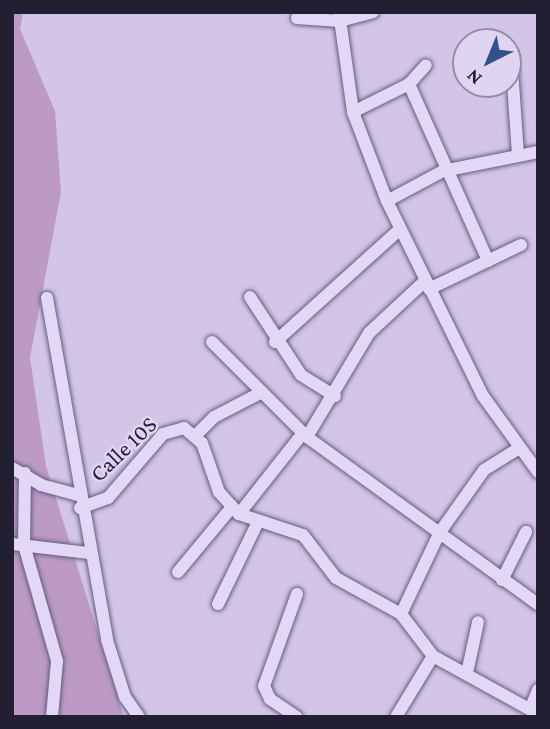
<!DOCTYPE html>
<html>
<head>
<meta charset="utf-8">
<style>
	body { margin:0 }
	#map { position:relative; width:550px; height:729px; overflow:hidden; background:#d2c5e8; font-family:"Crimson Pro",serif }
	div>[style] { position:absolute }
	[style*='--x'] { left:calc(var(--x)*1px); top:calc(var(--y)*1px); width:calc(var(--w)*1px); rotate:calc(var(--a)*1deg) }
	.green>* { inset:0; background:#bc9ac5 }
	.roads { filter:drop-shadow(0 0 2px #645d81) drop-shadow(0 0 2px #645d81) }
	.minor>* { height:12px; margin:-6px; padding:0 6px; transform-origin:6px; border-radius:6px; background:#e2d7f4 }
	span { translate:-50% -50%; white-space:nowrap; text-align:center; line-height:1.15; -webkit-text-stroke:5px #dfd4f1; paint-order:stroke }
	.street-label { font-size:23px; color:#221f33 }
	.frame { position:absolute; inset:0; border:14px solid #221f33; pointer-events:none }
	.north { position:absolute; left:452px; top:28px; width:70px; height:70px; box-sizing:border-box; background:#dfd4f1; border:2px solid #938ca5; border-radius:50%; rotate:223deg; font-size:19px; font-weight:700; line-height:28px; text-align:center; color:#221f33 }
	.north::after { content:''; display:block; margin:auto; width:24px; height:32px; background:#345189; clip-path:polygon(50% 0,100% 100%,50% 72%,0 100%) }
</style>
</head>
<body>
<div id="map">
	<div class="green">
		<div style="clip-path:polygon(12px 12px,23px 12px,20px 29px,55px 111px,61px 192px,30px 358px,46px 466px,124px 717px,12px 717px)"></div>
	</div>
	<div class="roads">
		<div class="minor">
			<div style="--x:339;--y:12;--w:101;--a:82"></div>
			<div style="--x:353;--y:112;--w:95;--a:69.1"></div>
			<div style="--x:387;--y:201;--w:217;--a:63.8"></div>
			<div style="--x:483;--y:396;--w:94;--a:54.1"></div>
			<div style="--x:297;--y:18;--w:43;--a:4"></div>
			<div style="--x:340;--y:21;--w:34;--a:-15"></div>
			<div style="--x:512;--y:69;--w:85;--a:86"></div>
			<div style="--x:409;--y:84;--w:194;--a:65.9"></div>
			<div style="--x:353;--y:112;--w:63;--a:-26.6"></div>
			<div style="--x:409;--y:84;--w:25;--a:-48"></div>
			<div style="--x:387;--y:201;--w:64;--a:-28.2"></div>
			<div style="--x:443;--y:171;--w:97;--a:-11.3"></div>
			<div style="--x:429;--y:289;--w:102;--a:-25.6"></div>
			<div style="--x:250;--y:297;--w:93;--a:56.8"></div>
			<div style="--x:301;--y:375;--w:40;--a:32"></div>
			<div style="--x:47;--y:298;--w:347;--a:80"></div>
			<div style="--x:107;--y:640;--w:60;--a:72.5"></div>
			<div style="--x:125;--y:697;--w:24;--a:55"></div>
			<div style="--x:212;--y:342;--w:134;--a:45"></div>
			<div style="--x:307;--y:437;--w:285;--a:35.9"></div>
			<div style="--x:275;--y:342;--w:169;--a:-42.1"></div>
			<div style="--x:195;--y:436;--w:27;--a:-45"></div>
			<div style="--x:214;--y:417;--w:54;--a:-27.5"></div>
			<div style="--x:307;--y:437;--w:121;--a:-59.2"></div>
			<div style="--x:369;--y:333;--w:76;--a:-42.9"></div>
			<div style="--x:12;--y:468;--w:34;--a:30"></div>
			<div style="--x:41;--y:485;--w:38;--a:15"></div>
			<div style="--x:25;--y:473;--w:72;--a:90.8"></div>
			<div style="--x:24;--y:545;--w:121;--a:74.1"></div>
			<div style="--x:57;--y:661;--w:56;--a:95.1"></div>
			<div style="--x:80;--y:508;--w:30;--a:-20"></div>
			<div style="--x:108;--y:498;--w:84;--a:-49.3"></div>
			<div style="--x:163;--y:434;--w:22;--a:-16"></div>
			<div style="--x:184;--y:428;--w:23;--a:40"></div>
			<div style="--x:202;--y:443;--w:52;--a:70.9"></div>
			<div style="--x:219;--y:492;--w:30;--a:48"></div>
			<div style="--x:239;--y:514;--w:67;--a:18.2"></div>
			<div style="--x:303;--y:535;--w:54;--a:52.5"></div>
			<div style="--x:336;--y:578;--w:74;--a:29"></div>
			<div style="--x:401;--y:614;--w:53;--a:52.7"></div>
			<div style="--x:433;--y:656;--w:120;--a:28.9"></div>
			<div style="--x:239;--y:514;--w:103;--a:-51.7"></div>
			<div style="--x:12;--y:544;--w:78;--a:6.7"></div>
			<div style="--x:178;--y:572;--w:85;--a:-50.3"></div>
			<div style="--x:502;--y:580;--w:54;--a:-63.4"></div>
			<div style="--x:297;--y:594;--w:98;--a:109.7"></div>
			<div style="--x:264;--y:686;--w:14;--a:65"></div>
			<div style="--x:270;--y:699;--w:32;--a:34"></div>
			<div style="--x:218;--y:604;--w:91;--a:-64"></div>
			<div style="--x:401;--y:614;--w:91;--a:-64.6"></div>
			<div style="--x:440;--y:532;--w:76;--a:-54.6"></div>
			<div style="--x:484;--y:470;--w:39;--a:-32"></div>
			<div style="--x:467;--y:673;--w:52;--a:-77.8"></div>
			<div style="--x:530;--y:709;--w:21;--a:-67"></div>
			<div style="--x:396;--y:717;--w:71;--a:-58.8"></div>
		</div>
	</div>
	<div class="street-label">
		<span style="left:123px;top:449px;rotate:-44deg">Calle 10S</span>
	</div>
	<div class="frame"></div>
	<div class="north">N</div>
</div>
</body>
</html>
